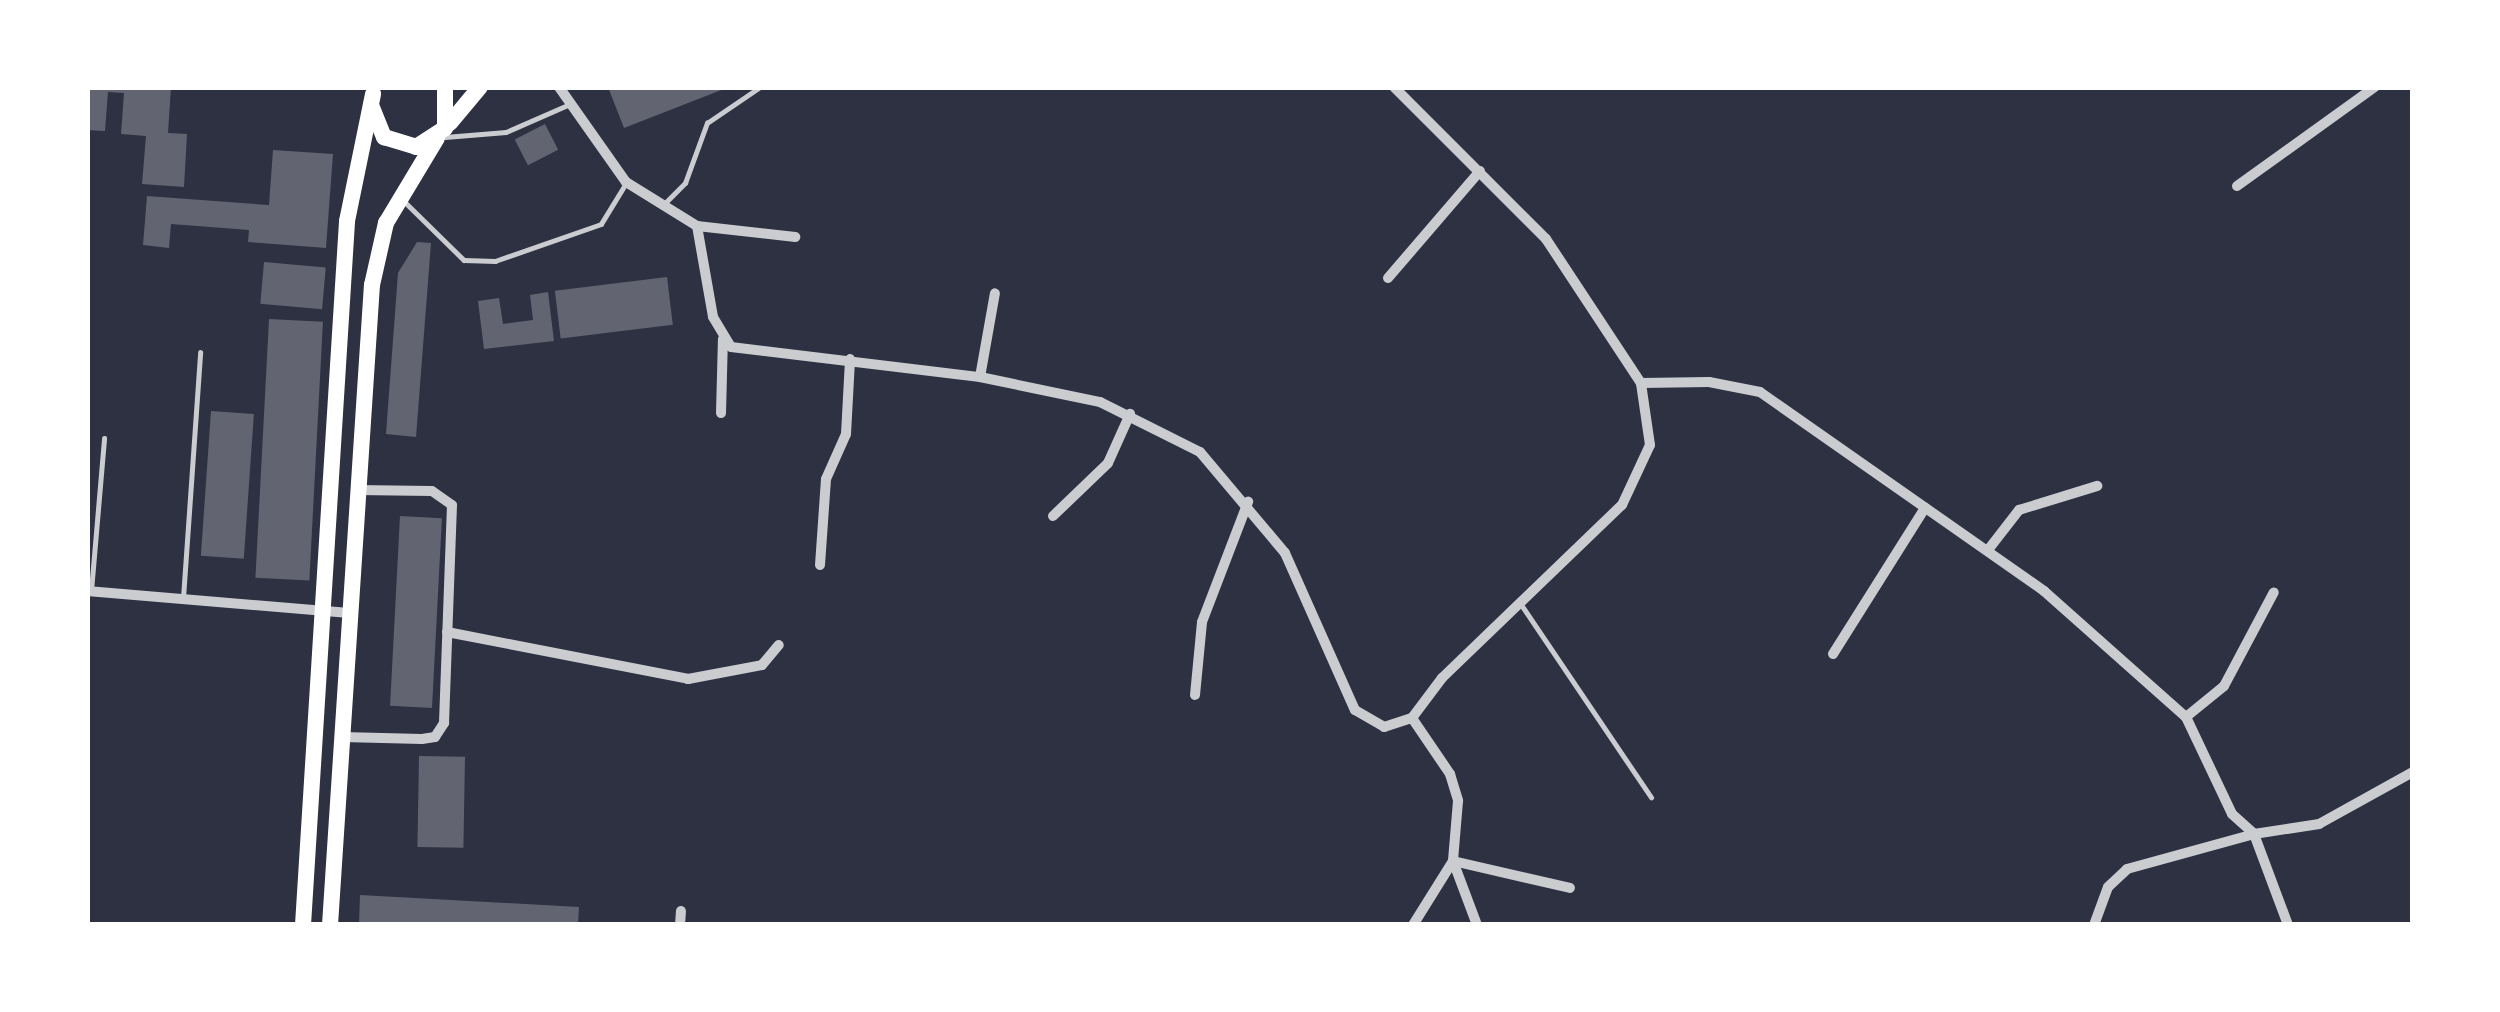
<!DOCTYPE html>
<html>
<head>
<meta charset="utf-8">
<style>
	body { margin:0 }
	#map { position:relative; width:2500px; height:1012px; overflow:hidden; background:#2d3142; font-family:Mulish,sans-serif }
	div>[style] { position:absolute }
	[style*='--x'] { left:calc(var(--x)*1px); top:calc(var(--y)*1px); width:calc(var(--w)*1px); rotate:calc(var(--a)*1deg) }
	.building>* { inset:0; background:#626471; transform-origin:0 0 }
	.service>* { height:4.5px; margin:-2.25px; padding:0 2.25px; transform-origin:2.25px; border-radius:2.25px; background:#caccd0 }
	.minor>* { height:10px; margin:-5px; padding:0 5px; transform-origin:5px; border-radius:5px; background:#caccd0 }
	.primary>* { height:16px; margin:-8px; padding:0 8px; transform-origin:8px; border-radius:8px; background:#fff }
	span { translate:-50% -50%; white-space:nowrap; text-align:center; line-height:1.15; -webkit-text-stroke:12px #fff; paint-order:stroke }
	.frame { position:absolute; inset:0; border:90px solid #fff; pointer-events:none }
</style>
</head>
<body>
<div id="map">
	<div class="building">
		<div style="clip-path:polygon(87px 87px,171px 87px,168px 133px,187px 134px,184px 187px,142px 184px,146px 136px,121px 134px,124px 93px,108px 92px,105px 131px,87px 130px)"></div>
		<div style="clip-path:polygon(608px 87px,729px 87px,624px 128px)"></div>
		<div style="left:545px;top:124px;width:29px;height:34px;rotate:63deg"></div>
		<div style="clip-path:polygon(273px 150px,333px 154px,326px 248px,248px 242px,249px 230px,171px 224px,169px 248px,143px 245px,147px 196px,269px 205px)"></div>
		<div style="clip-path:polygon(417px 242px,431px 243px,416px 437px,386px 434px,398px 273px)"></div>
		<div style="left:264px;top:262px;width:62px;height:42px;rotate:5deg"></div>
		<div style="left:667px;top:277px;width:48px;height:113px;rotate:83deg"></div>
		<div style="clip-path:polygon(548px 292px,554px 341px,484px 349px,478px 301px,499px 298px,503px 324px,533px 320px,530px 295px)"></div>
		<div style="left:269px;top:319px;width:54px;height:259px;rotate:3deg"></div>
		<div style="left:211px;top:411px;width:43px;height:145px;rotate:4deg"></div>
		<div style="left:400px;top:516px;width:42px;height:190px;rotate:3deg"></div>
		<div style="left:419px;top:756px;width:46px;height:91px;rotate:1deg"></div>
		<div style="clip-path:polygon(360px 895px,579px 907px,578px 925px,359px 925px)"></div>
	</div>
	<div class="service">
		<div style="--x:445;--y:137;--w:61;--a:-4.7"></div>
		<div style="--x:506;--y:132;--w:70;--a:-23.6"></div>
		<div style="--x:404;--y:201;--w:84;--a:44.5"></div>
		<div style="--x:464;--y:260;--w:31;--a:2"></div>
		<div style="--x:495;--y:261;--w:112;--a:-19.2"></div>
		<div style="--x:601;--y:224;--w:48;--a:-58.6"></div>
		<div style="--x:666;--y:202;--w:27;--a:-45"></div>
		<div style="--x:685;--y:183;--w:64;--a:-69.9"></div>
		<div style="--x:707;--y:123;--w:64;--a:-34.2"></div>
		<div style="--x:91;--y:591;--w:153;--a:-85.1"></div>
		<div style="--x:183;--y:598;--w:246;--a:-86"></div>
		<div style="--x:1521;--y:604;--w:233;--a:56"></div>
	</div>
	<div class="minor">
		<div style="--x:559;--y:87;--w:116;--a:54.8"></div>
		<div style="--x:626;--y:182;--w:84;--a:31.8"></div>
		<div style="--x:697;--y:226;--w:92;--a:80"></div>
		<div style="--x:713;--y:317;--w:35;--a:59"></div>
		<div style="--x:731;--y:347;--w:251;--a:6.9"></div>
		<div style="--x:980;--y:377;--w:123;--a:11.8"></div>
		<div style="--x:1100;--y:402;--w:112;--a:26.6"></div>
		<div style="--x:1200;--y:452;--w:132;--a:49.9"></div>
		<div style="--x:1285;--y:553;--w:172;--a:66"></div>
		<div style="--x:1355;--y:710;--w:34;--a:30"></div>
		<div style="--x:1384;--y:727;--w:29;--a:-18"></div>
		<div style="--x:1412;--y:718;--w:50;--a:-53.1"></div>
		<div style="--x:1442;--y:678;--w:250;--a:-43.9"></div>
		<div style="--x:1622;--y:505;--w:66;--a:-65"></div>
		<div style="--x:1650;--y:445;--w:63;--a:-98.3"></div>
		<div style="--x:1394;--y:87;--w:215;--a:45"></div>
		<div style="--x:1546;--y:239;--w:173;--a:56.6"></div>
		<div style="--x:1641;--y:383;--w:68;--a:-0.8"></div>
		<div style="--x:1709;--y:382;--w:52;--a:11.1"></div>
		<div style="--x:1760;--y:392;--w:347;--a:35"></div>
		<div style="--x:2044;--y:591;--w:190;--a:41.6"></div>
		<div style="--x:2186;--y:717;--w:107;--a:64.6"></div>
		<div style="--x:2232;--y:814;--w:30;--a:42"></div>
		<div style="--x:2254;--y:834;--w:66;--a:-8.7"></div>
		<div style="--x:2319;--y:824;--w:107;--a:-29"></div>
		<div style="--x:2237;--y:186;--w:170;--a:-35.7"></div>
		<div style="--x:697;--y:226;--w:99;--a:6.4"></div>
		<div style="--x:1388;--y:278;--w:141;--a:-49.3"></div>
		<div style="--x:980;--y:377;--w:85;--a:-79.9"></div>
		<div style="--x:721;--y:413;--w:74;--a:-88.5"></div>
		<div style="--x:1053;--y:516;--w:76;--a:-43.9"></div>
		<div style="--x:1108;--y:463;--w:54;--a:-65.8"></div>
		<div style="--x:1988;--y:550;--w:51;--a:-52.2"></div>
		<div style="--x:2019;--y:510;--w:82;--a:-17.1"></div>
		<div style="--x:820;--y:565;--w:86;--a:-86"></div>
		<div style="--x:826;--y:479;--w:49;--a:-66"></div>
		<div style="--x:846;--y:434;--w:75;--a:-86.9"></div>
		<div style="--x:87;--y:591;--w:263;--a:4.8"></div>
		<div style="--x:447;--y:632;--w:246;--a:11"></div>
		<div style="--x:688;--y:679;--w:75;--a:-10.7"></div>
		<div style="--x:762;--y:665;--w:26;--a:-50"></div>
		<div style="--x:1833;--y:654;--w:173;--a:-57.8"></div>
		<div style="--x:1195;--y:695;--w:73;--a:-84.5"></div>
		<div style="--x:1202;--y:622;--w:129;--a:-69"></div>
		<div style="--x:2186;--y:717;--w:49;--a:-39.2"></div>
		<div style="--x:2224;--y:686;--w:106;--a:-62"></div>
		<div style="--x:1412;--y:718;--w:68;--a:55.8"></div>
		<div style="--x:1450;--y:774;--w:28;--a:73"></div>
		<div style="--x:1458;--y:801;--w:60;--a:94.8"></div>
		<div style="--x:1453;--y:861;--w:68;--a:69.4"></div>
		<div style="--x:342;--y:737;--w:80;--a:1.4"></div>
		<div style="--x:422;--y:739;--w:13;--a:-9"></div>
		<div style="--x:435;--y:737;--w:17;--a:-57"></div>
		<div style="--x:444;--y:723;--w:218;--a:-87.9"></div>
		<div style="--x:452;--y:505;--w:24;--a:-145"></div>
		<div style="--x:432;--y:491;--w:76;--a:-179.2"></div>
		<div style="--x:680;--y:925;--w:14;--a:-86"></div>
		<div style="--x:1413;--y:925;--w:75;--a:-58"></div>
		<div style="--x:1453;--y:861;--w:120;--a:13"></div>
		<div style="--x:2094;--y:925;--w:40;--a:-69.8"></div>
		<div style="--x:2108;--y:887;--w:26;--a:-43"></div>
		<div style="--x:2127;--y:869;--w:132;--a:-15.4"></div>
		<div style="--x:2254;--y:834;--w:97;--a:69.5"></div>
	</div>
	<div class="primary">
		<div style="--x:371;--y:105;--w:35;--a:68"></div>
		<div style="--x:384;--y:137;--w:34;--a:17"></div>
		<div style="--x:416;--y:147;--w:35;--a:-33"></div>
		<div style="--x:445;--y:128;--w:41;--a:-90"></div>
		<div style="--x:450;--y:123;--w:47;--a:-50.2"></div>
		<div style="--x:303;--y:925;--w:705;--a:-86.42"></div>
		<div style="--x:347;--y:221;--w:130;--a:-78.4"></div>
		<div style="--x:330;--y:925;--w:641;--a:-86.25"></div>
		<div style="--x:372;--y:285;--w:64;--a:-77.3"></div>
		<div style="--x:386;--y:223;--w:99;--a:-59"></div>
	</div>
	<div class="frame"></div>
</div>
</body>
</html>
